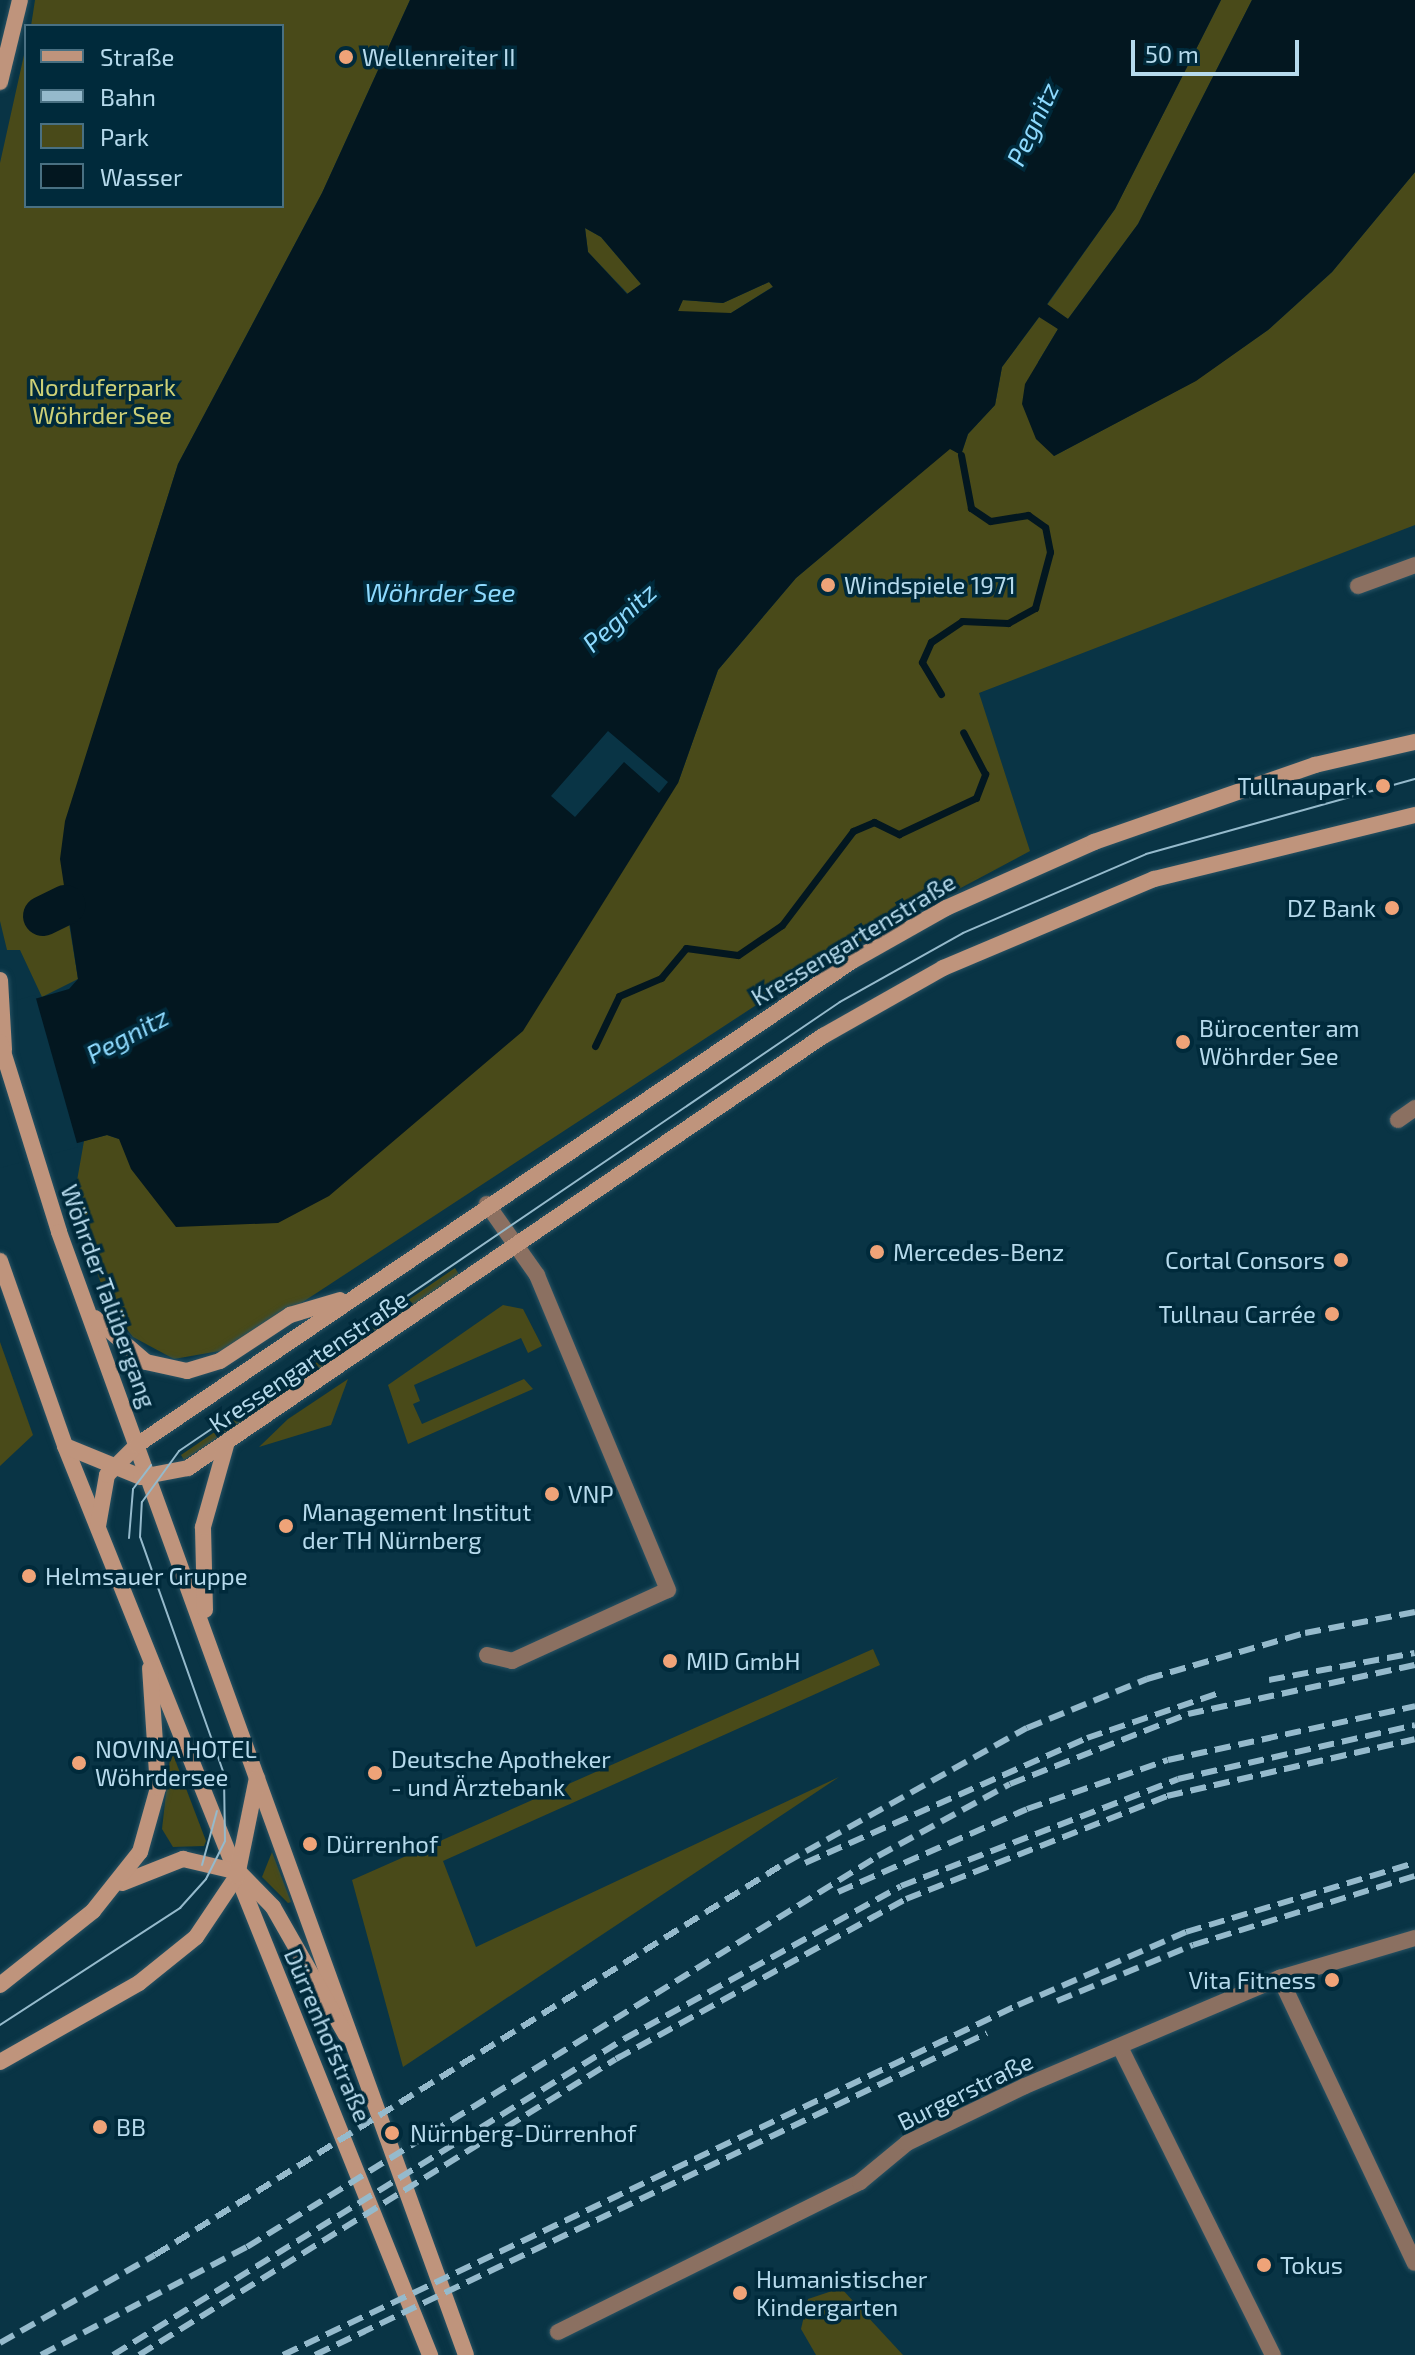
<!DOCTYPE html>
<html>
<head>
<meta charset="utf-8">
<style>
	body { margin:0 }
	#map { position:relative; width:1415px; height:2355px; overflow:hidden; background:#093445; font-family:"Exo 2",sans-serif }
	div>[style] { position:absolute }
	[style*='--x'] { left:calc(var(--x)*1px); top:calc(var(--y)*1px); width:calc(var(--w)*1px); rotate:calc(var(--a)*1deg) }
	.green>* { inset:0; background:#494a19 }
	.water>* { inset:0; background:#031720 }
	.pier>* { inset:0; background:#093445 }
	.stream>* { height:7px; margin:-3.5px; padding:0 3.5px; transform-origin:3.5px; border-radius:3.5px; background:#031720 }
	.river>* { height:40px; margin:-20px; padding:0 20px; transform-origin:20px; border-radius:20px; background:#031720 }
	.roads { filter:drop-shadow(0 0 2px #285263) drop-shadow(0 0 2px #285263) }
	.minor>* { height:16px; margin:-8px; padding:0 8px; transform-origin:8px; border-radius:8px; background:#8b7061 }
	.secondary>* { height:16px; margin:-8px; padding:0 8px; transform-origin:8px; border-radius:8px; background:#bf947c }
	.tram>* { height:2px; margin:-1px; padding:0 1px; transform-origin:1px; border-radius:1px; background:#95bacc }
	.rail>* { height:6px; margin-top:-3px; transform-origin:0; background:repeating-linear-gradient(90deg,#95bacc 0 16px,transparent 0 24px) }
	.dots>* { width:22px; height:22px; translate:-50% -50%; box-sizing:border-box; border:4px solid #002a3b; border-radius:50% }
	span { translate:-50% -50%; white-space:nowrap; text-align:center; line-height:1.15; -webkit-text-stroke:7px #002a3b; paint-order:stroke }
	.poi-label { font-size:24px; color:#b6daec }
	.left { translate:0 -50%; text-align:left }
	.right { translate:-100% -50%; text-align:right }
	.park-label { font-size:24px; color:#cdd076 }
	.street-label { font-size:24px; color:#b6daec }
	.water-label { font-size:26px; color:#8edafe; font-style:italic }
	.legend { position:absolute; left:24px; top:24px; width:260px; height:184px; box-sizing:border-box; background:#002a3b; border:2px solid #497082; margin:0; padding:10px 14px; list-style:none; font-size:24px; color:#b6daec }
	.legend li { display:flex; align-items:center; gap:16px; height:40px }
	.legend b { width:40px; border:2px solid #497082 }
	.scale { position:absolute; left:1131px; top:40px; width:168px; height:36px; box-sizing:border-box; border:4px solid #b6daec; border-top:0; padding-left:10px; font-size:24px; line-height:28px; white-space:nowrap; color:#b6daec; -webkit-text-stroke:6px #002a3b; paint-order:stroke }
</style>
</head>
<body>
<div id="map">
	<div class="green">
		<div style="clip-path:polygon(35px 0,410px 0,322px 193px,178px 464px,76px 789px,66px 905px,78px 979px,42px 997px,20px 950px,7px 950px,0 921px,0 163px,26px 46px,26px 206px,282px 206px,282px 26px,31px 26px)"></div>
		<div style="clip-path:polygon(1221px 0,1252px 0,1138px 224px,1068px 319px,1047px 305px,1115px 209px)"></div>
		<div style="clip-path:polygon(1415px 172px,1415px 525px,979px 693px,1030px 851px,822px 962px,231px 1349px,174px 1359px,133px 1337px,111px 1309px,72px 1209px,84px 1141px,107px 1135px,122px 1140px,126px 1152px,678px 783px,718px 670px,796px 578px,950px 448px,961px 455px,968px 434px,995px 405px,1002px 367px,1040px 316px,1058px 329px,1038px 362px,1054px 456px,1195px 381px,1268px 330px,1332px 272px)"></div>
		<div style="clip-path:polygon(585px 228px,601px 237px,641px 284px,628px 294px,588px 252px)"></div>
		<div style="clip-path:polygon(769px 282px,774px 286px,731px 313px,687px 317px,678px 311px,682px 300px,723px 303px)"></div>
		<div style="clip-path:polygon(455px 1268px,460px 1276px,184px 1460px,181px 1455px)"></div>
		<div style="clip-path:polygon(503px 1305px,523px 1309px,542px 1346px,528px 1353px,521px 1338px,414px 1385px,420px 1401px,413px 1404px,422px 1424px,524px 1379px,533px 1389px,408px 1444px,388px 1385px)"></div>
		<div style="clip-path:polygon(0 1342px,33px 1435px,0 1466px)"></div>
		<div style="clip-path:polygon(348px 1379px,331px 1425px,259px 1447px,288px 1419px)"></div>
		<div style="clip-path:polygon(873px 1649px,880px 1665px,443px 1861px,476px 1947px,839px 1777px,403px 2067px,352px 1880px)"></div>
		<div style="clip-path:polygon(171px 1749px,206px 1841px,204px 1846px,173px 1847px,162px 1829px)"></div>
		<div style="clip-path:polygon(272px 1852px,291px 1902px,288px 1903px,262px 1877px)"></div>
		<div style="clip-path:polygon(841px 2288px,903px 2355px,816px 2355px,801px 2329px,808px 2299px)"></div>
	</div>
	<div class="water">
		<div style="clip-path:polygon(evenodd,410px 0,1221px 0,1115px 209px,1047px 304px,1068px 319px,1138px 224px,1252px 0,1415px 0,1415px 172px,1332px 272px,1268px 330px,1196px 381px,1054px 456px,1036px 439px,1022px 404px,1025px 384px,1058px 329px,1039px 317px,1002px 367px,995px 405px,968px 434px,961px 455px,950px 449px,796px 578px,718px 670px,678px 783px,523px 1031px,329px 1196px,278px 1223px,176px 1227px,131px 1169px,119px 1139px,107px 1135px,0 1164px,0 1009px,69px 989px,78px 979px,60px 859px,65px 821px,178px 464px,322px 193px,410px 0,585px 228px,601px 237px,641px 284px,627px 294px,588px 252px,585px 228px,410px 0,769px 282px,773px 287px,731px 313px,678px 311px,683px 300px,723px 303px,769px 282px)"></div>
	</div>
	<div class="pier">
		<div style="clip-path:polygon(608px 731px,668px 782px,659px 793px,624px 762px,575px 817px,551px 796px)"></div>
		<div style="clip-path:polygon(35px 995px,78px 1147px,0 1168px,0 1005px)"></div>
	</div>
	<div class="stream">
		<div style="--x:941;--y:694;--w:37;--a:-121"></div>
		<div style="--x:922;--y:662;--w:22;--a:-66"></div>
		<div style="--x:931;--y:642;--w:37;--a:-34"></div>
		<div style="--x:962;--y:621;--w:46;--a:2.5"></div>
		<div style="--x:1008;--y:623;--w:31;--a:-29"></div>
		<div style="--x:1035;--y:608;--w:58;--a:-75"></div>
		<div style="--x:1050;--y:552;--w:25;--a:-101"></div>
		<div style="--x:1045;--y:527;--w:21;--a:-145"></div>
		<div style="--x:1028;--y:515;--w:38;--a:171"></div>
		<div style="--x:990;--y:521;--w:23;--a:-146"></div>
		<div style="--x:971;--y:508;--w:54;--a:-100.7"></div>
		<div style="--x:595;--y:1046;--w:55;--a:-64.4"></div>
		<div style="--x:619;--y:996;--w:46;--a:-23.2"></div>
		<div style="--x:661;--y:978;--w:39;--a:-50"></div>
		<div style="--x:686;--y:948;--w:52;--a:7.7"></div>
		<div style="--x:738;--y:955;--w:53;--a:-34.3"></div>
		<div style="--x:782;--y:925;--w:118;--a:-52.9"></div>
		<div style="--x:853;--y:831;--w:23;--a:-23"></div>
		<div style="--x:874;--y:822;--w:28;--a:26"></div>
		<div style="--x:899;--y:834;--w:85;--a:-25.1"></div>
		<div style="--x:976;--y:798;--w:26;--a:-69"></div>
		<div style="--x:985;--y:774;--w:47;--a:-117.6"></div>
	</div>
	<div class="river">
		<div style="--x:43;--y:916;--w:25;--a:-26"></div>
	</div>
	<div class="roads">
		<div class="minor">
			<div style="--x:1358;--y:586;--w:61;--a:-20.2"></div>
			<div style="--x:1398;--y:1120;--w:21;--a:-35"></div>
			<div style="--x:487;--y:1655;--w:26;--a:13"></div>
			<div style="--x:512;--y:1661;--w:171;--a:-24.5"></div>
			<div style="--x:668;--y:1590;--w:341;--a:-112.6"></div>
			<div style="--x:537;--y:1275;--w:87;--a:-125.2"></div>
			<div style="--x:1280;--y:1978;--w:315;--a:64.7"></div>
			<div style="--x:1120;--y:2047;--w:344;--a:63.6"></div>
			<div style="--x:558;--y:2332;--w:337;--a:-26.4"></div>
			<div style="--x:860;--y:2182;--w:61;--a:-39.7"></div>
			<div style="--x:907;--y:2143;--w:131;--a:-25.8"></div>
			<div style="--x:1025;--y:2086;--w:277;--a:-23"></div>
			<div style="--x:1280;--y:1978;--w:141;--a:-16.5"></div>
		</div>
		<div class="secondary">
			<div style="--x:0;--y:82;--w:84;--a:-76.3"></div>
			<div style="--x:0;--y:980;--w:70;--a:86.7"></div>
			<div style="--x:0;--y:1042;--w:199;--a:72.7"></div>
			<div style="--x:59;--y:1232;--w:1194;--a:70.08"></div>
			<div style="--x:0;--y:1261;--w:196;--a:70.6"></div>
			<div style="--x:65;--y:1446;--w:980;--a:68.12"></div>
			<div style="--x:95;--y:1318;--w:67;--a:40.8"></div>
			<div style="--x:146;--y:1362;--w:42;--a:12.4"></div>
			<div style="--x:187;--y:1371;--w:34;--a:-17"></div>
			<div style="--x:220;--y:1361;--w:84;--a:-33.3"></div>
			<div style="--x:290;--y:1315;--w:52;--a:-16.7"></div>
			<div style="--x:65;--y:1446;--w:82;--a:22.2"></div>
			<div style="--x:141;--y:1477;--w:48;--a:-10.8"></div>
			<div style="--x:188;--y:1468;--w:768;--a:-34.23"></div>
			<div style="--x:823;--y:1036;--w:138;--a:-29.5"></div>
			<div style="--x:943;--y:968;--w:229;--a:-22.9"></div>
			<div style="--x:1154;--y:879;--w:269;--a:-13.8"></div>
			<div style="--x:98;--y:1526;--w:52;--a:-80"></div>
			<div style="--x:107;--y:1475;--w:42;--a:-45"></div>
			<div style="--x:137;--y:1445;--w:863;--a:-34.09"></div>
			<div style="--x:852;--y:961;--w:108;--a:-29.4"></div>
			<div style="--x:946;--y:908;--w:162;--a:-24"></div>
			<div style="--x:1094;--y:842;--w:234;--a:-19.2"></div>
			<div style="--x:1315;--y:765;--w:103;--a:-13"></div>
			<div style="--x:205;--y:1610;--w:83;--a:-91.4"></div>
			<div style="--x:203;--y:1527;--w:85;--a:-74.3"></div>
			<div style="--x:122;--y:1883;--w:66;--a:-21.5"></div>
			<div style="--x:183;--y:1859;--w:57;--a:13.1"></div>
			<div style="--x:239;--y:1872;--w:49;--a:45.8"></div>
			<div style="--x:273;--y:1907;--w:147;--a:60.3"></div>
			<div style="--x:0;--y:1985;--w:119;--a:-38.5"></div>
			<div style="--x:93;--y:1911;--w:75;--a:-51.5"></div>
			<div style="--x:140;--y:1852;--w:66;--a:-74.3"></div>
			<div style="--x:158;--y:1788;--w:120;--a:-93.8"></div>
			<div style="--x:0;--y:2062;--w:160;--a:-29.6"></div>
			<div style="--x:139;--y:1983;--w:73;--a:-38.9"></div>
			<div style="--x:196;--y:1937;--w:73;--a:-56.1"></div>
			<div style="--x:237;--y:1876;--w:100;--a:-78.5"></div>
		</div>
	</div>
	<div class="tram">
		<div style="--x:129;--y:1538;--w:49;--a:-85.3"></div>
		<div style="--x:133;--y:1489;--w:30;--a:-53"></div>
		<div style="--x:202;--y:1865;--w:56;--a:-74.5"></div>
		<div style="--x:0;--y:2025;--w:215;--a:-33"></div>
		<div style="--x:180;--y:1908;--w:39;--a:-48"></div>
		<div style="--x:206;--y:1879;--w:42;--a:-63.4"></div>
		<div style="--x:225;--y:1841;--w:67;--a:-90.9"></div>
		<div style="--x:224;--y:1774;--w:251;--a:-109.5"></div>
		<div style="--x:140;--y:1537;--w:35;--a:-87"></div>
		<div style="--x:142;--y:1502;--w:63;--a:-54"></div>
		<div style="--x:179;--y:1451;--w:799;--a:-34.19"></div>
		<div style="--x:840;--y:1002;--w:141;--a:-29.3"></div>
		<div style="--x:963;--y:933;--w:199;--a:-23.3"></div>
		<div style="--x:1146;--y:854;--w:279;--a:-15.6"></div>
	</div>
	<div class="rail">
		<div style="--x:1269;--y:1680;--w:148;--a:-10.5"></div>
		<div style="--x:805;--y:1863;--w:308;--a:-23.9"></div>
		<div style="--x:1087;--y:1738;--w:143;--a:-18.8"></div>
		<div style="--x:838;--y:1892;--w:206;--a:-23.7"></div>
		<div style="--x:1027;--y:1809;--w:149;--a:-19.2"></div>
		<div style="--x:1168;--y:1760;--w:253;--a:-12.3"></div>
		<div style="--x:1057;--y:2001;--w:147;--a:-22.4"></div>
		<div style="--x:1193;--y:1945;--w:232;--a:-17.3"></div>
		<div style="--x:0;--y:2343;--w:178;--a:-29.6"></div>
		<div style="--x:155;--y:2255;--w:742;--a:-31.89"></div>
		<div style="--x:785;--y:1863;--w:277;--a:-29.2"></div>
		<div style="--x:1027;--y:1728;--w:130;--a:-22.2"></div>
		<div style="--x:1147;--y:1679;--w:165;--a:-16.2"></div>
		<div style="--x:1305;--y:1633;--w:112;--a:-10.8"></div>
		<div style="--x:41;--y:2355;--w:233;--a:-27.7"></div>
		<div style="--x:247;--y:2247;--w:742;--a:-31.78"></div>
		<div style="--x:878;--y:1856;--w:150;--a:-28.6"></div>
		<div style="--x:1010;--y:1784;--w:191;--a:-21.5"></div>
		<div style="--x:1188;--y:1714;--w:232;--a:-12.2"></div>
		<div style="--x:113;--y:2355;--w:601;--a:-31.73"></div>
		<div style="--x:624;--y:2039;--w:316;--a:-28.9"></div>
		<div style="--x:901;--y:1886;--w:297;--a:-21.1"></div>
		<div style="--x:1178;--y:1779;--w:243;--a:-12.8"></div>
		<div style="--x:139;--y:2355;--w:561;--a:-31.82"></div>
		<div style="--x:616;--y:2059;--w:331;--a:-28.9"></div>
		<div style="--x:906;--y:1899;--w:281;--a:-21.5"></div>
		<div style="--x:1167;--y:1796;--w:254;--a:-12.9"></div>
		<div style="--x:283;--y:2355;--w:814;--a:-25.46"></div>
		<div style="--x:1018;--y:2005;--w:183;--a:-23.5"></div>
		<div style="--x:1186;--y:1932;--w:239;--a:-16.8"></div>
		<div style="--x:315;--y:2355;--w:745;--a:-25.6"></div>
	</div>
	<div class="dots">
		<div style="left:346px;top:57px;background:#efa378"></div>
		<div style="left:828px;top:585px;background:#efa378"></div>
		<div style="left:1383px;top:786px;background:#efa378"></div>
		<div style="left:1392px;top:908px;background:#efa378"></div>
		<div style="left:1183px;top:1042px;background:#efa378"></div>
		<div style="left:877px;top:1252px;background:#efa378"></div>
		<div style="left:1341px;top:1260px;background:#efa378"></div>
		<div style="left:1332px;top:1314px;background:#efa378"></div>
		<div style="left:552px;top:1494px;background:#efa378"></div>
		<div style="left:286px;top:1526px;background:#efa378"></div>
		<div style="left:29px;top:1576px;background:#efa378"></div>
		<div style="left:670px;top:1661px;background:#efa378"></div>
		<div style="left:79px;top:1763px;background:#efa378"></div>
		<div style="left:375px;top:1773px;background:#efa378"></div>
		<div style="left:310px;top:1844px;background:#efa378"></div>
		<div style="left:1332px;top:1980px;background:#efa378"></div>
		<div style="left:100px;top:2127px;background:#efa378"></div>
		<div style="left:392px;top:2133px;background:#efa378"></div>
		<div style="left:1264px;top:2265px;background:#efa378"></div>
		<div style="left:740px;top:2293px;background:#efa378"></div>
	</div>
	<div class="poi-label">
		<span class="left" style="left:362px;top:57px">Wellenreiter II</span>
		<span class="left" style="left:844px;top:585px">Windspiele 1971</span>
		<span class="right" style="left:1367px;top:786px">Tullnaupark</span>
		<span class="right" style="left:1376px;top:908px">DZ Bank</span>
		<span class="left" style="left:1199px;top:1042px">Bürocenter am<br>Wöhrder See</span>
		<span class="left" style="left:893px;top:1252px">Mercedes-Benz</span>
		<span class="right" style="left:1325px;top:1260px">Cortal Consors</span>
		<span class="right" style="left:1316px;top:1314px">Tullnau Carrée</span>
		<span class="left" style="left:568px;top:1494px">VNP</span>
		<span class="left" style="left:302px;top:1526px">Management Institut<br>der TH Nürnberg</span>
		<span class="left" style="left:45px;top:1576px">Helmsauer Gruppe</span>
		<span class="left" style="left:686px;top:1661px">MID GmbH</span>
		<span class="left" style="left:95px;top:1763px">NOVINA HOTEL<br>Wöhrdersee</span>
		<span class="left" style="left:391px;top:1773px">Deutsche Apotheker<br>- und Ärztebank</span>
		<span class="left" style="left:326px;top:1844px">Dürrenhof</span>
		<span class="right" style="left:1316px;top:1980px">Vita Fitness</span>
		<span class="left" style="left:116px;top:2127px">BB</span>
		<span class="left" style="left:410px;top:2133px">Nürnberg-Dürrenhof</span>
		<span class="left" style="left:1280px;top:2265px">Tokus</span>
		<span class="left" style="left:756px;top:2293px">Humanistischer<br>Kindergarten</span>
	</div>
	<div class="park-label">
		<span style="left:102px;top:401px">Norduferpark<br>Wöhrder See</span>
	</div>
	<div class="street-label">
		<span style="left:853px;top:939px;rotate:-31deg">Kressengartenstraße</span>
		<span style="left:109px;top:1296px;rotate:70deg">Wöhrder Talübergang</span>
		<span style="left:308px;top:1361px;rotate:-34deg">Kressengartenstraße</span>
		<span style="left:328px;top:2035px;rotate:67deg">Dürrenhofstraße</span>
		<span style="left:965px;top:2091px;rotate:-26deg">Burgerstraße</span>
	</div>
	<div class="water-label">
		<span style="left:1032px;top:124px;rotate:-65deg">Pegnitz</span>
		<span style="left:440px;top:592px">Wöhrder See</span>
		<span style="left:619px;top:617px;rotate:-42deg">Pegnitz</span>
		<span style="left:127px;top:1035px;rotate:-28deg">Pegnitz</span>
	</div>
	<ul class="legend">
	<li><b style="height:10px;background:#bf947c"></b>Straße</li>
	<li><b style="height:10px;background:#95bacc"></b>Bahn</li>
	<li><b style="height:22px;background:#494a19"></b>Park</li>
	<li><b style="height:22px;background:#031720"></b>Wasser</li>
	</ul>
	<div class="scale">50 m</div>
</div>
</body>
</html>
